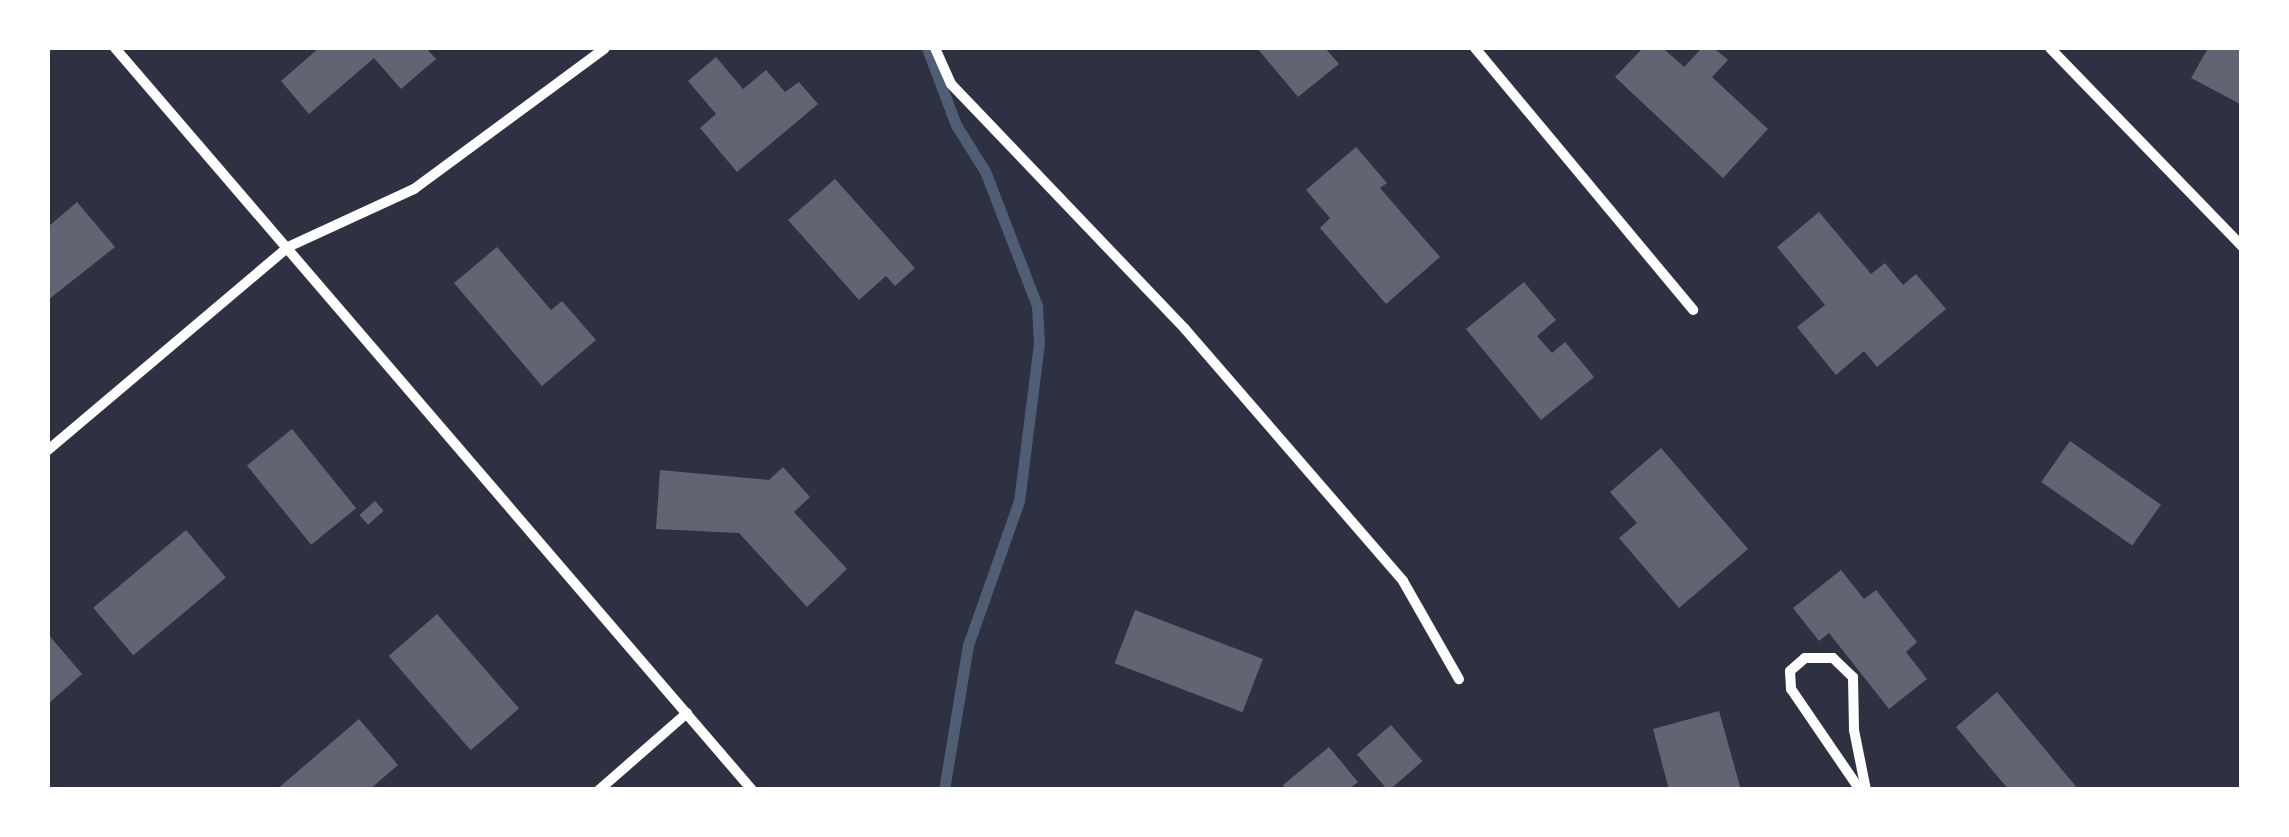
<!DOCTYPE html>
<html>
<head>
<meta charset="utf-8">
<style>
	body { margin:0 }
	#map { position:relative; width:2289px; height:837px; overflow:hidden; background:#2d3142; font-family:"Zilla Slab",serif }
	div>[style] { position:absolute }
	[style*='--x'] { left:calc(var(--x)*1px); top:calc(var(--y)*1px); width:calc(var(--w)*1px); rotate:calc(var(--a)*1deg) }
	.stream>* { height:11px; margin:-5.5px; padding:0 5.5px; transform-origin:5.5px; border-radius:5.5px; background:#4f5d75 }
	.building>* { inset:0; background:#626471; transform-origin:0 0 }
	.minor>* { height:10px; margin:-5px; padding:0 5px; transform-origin:5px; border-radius:5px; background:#fff }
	span { translate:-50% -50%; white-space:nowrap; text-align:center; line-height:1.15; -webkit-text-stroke:8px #fff; paint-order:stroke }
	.frame { position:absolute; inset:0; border:50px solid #fff; pointer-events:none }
</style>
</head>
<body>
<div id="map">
	<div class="stream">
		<div style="--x:927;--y:48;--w:82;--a:69.4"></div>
		<div style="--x:956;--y:125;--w:54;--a:57.8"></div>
		<div style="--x:985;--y:171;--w:145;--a:68.9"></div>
		<div style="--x:1037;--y:306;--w:37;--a:87"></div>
		<div style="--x:1039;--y:343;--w:159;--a:97.2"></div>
		<div style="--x:1019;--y:501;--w:153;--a:109.5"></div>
		<div style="--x:968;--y:645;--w:147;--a:99.4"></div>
	</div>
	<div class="building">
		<div style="clip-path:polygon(319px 48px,426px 48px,436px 59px,401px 89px,374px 58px,309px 114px,281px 81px)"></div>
		<div style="clip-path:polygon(1257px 48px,1325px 48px,1339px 64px,1298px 97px)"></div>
		<div style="clip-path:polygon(1643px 48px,1663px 48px,1684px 67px,1702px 48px,1714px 48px,1728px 60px,1712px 77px,1768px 129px,1723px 178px,1615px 77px)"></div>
		<div style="clip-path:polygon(2208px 48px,2242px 48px,2242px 105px,2191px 78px)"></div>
		<div style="clip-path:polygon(716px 57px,743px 89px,766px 70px,785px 92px,799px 82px,818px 104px,737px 172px,700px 128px,716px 114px,688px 81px)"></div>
		<div style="clip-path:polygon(1356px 147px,1387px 183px,1380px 188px,1440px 257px,1386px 304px,1320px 228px,1330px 218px,1306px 190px)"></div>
		<div style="clip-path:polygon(835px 179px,915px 268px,895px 286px,886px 276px,859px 300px,788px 220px)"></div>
		<div style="clip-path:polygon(77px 202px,115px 247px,48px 300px,48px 227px)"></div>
		<div style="clip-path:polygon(1819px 212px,1871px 274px,1885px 263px,1903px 285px,1916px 274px,1946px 309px,1877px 367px,1864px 351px,1836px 375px,1797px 327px,1825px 305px,1777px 247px)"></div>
		<div style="clip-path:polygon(497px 247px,551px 310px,562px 301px,596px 340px,542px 386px,454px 283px)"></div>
		<div style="clip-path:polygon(1524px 282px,1556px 320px,1537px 336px,1552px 353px,1565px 342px,1594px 377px,1541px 420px,1466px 329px)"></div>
		<div style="left:292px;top:429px;width:102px;height:58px;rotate:51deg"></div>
		<div style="left:2070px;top:441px;width:111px;height:50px;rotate:35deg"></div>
		<div style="clip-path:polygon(1661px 448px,1748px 549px,1679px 608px,1619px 538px,1637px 523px,1610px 492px)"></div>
		<div style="clip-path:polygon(783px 467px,810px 497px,794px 512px,847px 569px,807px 607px,739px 533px,656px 529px,660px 470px,769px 480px)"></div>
		<div style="left:375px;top:501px;width:13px;height:21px;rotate:48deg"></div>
		<div style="left:186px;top:530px;width:62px;height:121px;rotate:50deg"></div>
		<div style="clip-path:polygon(1841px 570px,1864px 599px,1876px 590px,1917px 642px,1906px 652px,1927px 679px,1889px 709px,1829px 633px,1819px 641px,1793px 608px)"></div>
		<div style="left:1135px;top:610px;width:137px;height:57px;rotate:21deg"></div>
		<div style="left:437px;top:614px;width:125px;height:64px;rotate:49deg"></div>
		<div style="clip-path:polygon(48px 634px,82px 674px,48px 704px)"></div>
		<div style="clip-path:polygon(1997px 692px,2079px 790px,2009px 790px,1956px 727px)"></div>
		<div style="clip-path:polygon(1719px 711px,1741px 790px,1669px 790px,1653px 729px)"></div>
		<div style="clip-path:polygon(359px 719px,398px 765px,369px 790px,276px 790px)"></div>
		<div style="left:1391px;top:725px;width:48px;height:45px;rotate:49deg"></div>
		<div style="clip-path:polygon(1329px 747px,1358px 782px,1348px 790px,1286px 790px,1283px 785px)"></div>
	</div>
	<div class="minor">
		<div style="--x:115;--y:48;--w:978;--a:49.35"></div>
		<div style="--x:935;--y:48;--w:39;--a:66"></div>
		<div style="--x:951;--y:84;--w:339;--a:46.3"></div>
		<div style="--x:1185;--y:329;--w:333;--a:49.1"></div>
		<div style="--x:1403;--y:581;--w:113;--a:60.3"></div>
		<div style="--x:1475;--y:48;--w:341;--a:50.2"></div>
		<div style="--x:2050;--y:48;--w:276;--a:45.9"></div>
		<div style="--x:48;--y:450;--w:314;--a:-40.2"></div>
		<div style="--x:288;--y:247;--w:139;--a:-24.7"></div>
		<div style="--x:414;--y:189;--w:237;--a:-36.4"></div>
		<div style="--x:599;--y:790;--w:117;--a:-41.2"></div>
		<div style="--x:1860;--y:790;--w:122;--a:-124.3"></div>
		<div style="--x:1791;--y:689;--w:18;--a:-93"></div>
		<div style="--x:1790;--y:671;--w:20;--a:-41"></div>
		<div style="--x:1805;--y:658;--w:28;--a:0"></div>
		<div style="--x:1833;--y:658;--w:28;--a:44"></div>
		<div style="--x:1853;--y:677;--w:53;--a:88.9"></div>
		<div style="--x:1854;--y:730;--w:61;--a:78.7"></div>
	</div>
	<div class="frame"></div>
</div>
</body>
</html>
